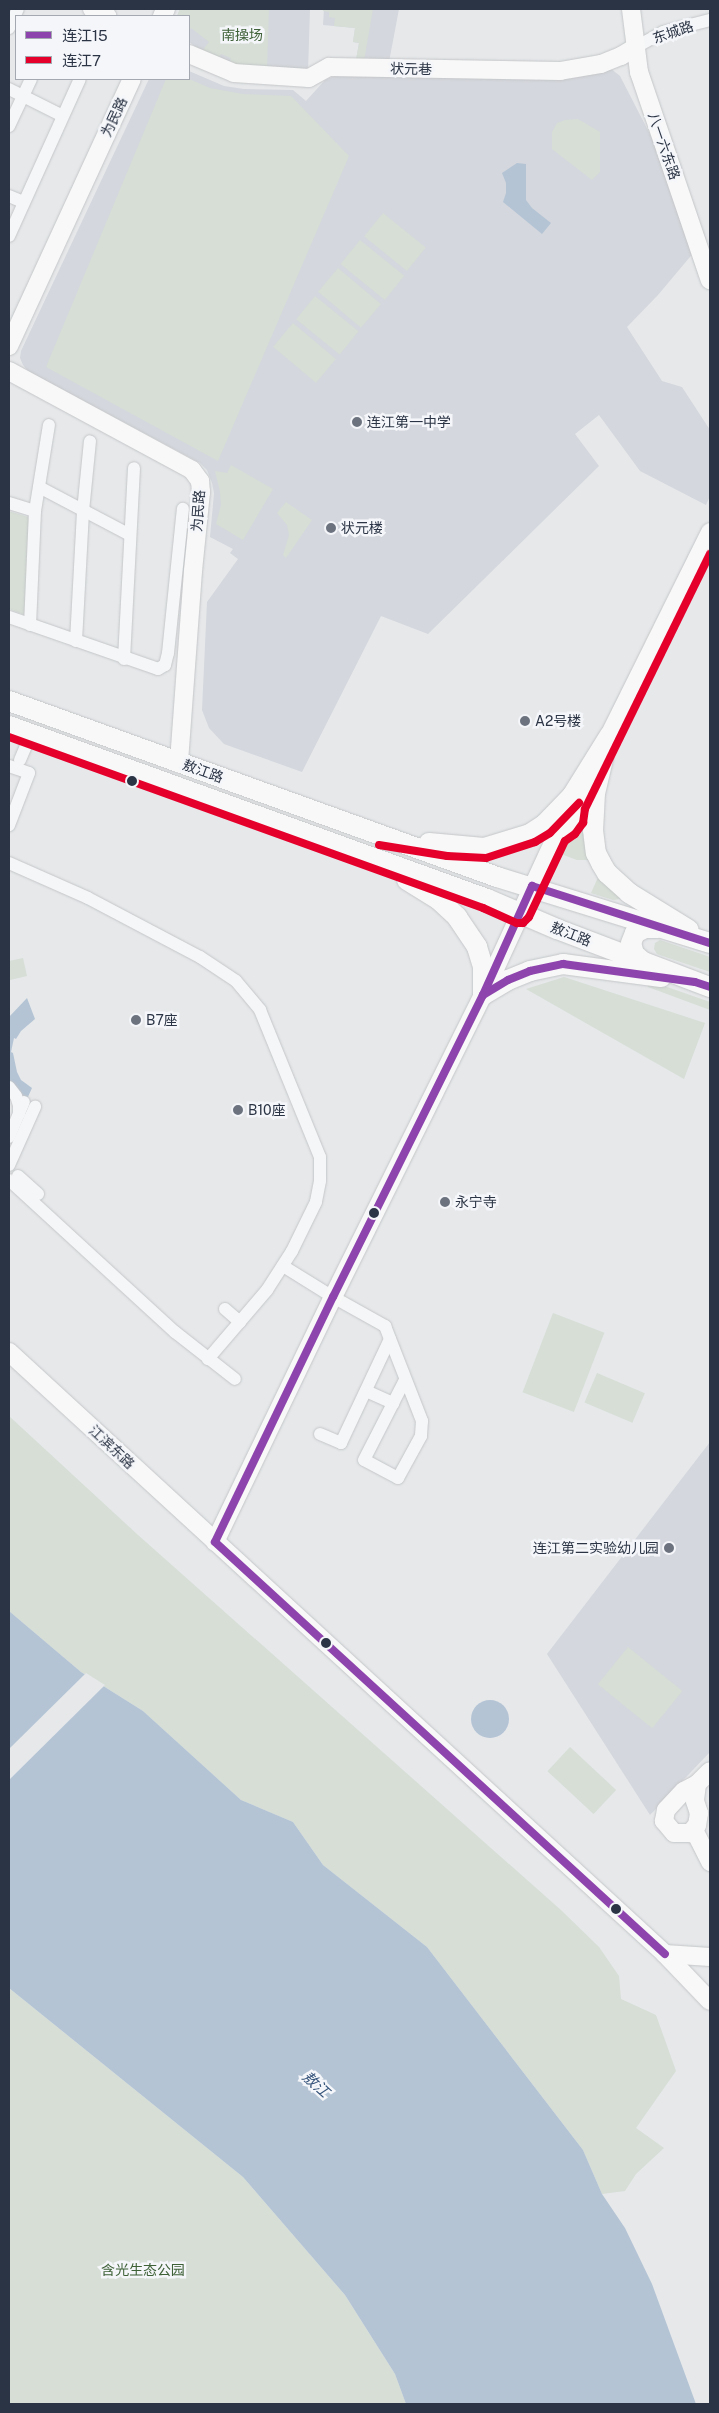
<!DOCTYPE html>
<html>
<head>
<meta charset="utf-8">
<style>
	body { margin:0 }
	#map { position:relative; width:719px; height:2413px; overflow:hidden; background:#e6e8ea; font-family:"Public Sans","Noto Sans SC",sans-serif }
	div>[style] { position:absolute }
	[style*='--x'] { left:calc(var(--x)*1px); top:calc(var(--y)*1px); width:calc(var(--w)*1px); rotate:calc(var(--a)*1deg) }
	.built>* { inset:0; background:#d4d7dd }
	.green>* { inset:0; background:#d6ded6; transform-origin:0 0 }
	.water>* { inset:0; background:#b4c4d5 }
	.round { border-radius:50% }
	.pier>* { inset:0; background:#e6e8ea }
	.roads { filter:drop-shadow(0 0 1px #c4c6c8) drop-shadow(0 0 1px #c4c6c8) }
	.street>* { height:12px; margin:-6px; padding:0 6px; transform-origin:6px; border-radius:6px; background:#f5f6f7 }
	.secondary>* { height:18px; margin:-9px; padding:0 9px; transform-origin:9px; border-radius:9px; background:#f8f8f8 }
	.primary>* { height:20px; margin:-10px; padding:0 10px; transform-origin:10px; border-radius:10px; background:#f8f8f8 }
	.bus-1>* { height:8px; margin:-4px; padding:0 4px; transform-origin:4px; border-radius:4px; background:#8e44ad }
	.bus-2>* { height:8px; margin:-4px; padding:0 4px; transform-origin:4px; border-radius:4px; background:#e4002b }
	.dots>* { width:14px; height:14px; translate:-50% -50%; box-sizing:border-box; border:2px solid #f4f6f9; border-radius:50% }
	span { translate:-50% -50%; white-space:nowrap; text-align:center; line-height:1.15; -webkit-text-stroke:5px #f4f6f9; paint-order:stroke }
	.street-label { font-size:14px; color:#2b3445 }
	.park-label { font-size:14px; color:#3f6138 }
	.poi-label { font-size:14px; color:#2b3445 }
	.left { translate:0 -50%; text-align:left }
	.right { translate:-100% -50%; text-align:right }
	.water-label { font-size:15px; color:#34527a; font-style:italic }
	.frame { position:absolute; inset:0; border:10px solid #2b3445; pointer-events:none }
	.legend { position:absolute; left:15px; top:15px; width:175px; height:65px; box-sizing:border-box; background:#f4f6f9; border:1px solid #a4a8b1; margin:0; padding:6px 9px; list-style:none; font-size:15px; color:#2b3445 }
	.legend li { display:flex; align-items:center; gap:10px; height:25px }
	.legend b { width:25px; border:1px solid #a4a8b1 }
</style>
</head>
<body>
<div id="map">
	<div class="built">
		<div style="clip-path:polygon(180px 9px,310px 9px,308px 71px,241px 67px,202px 51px,189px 42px,189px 16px,177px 16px)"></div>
		<div style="clip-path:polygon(324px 9px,399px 9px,389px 62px,356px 60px,359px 43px,353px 42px,355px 28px,323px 25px)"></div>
		<div style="clip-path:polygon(610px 68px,620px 76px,656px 146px,695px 251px,658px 295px,627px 327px,662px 381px,682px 387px,710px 430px,710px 496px,706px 505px,640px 471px,599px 415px,575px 434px,599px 466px,428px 634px,381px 616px,302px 772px,224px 744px,209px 728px,202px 710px,207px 602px,238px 559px,230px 553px,233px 549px,210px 537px,214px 493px,212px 483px,207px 470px,200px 463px,28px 371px,23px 365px,20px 358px,21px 351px,149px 79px,189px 79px,189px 71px,224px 86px,244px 89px,293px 90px,306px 101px,325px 80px,339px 74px)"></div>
		<div style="clip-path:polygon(710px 1442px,710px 1752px,650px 1815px,547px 1654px)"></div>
	</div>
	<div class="green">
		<div style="clip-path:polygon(180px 9px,269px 9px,267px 69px,229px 64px,231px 58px,221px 54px,218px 60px,202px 51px,209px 42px,191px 28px,189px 31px,189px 16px,177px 16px)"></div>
		<div style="clip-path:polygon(324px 9px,373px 9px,364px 61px,356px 60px,359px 43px,353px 42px,355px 28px,334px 26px,335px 18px,329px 17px,329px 12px,323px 11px)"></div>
		<div style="clip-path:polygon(166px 79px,189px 79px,210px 88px,243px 94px,291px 96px,349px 156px,218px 461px,46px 367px)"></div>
		<div style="clip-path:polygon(578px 119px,600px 132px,600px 172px,592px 180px,552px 149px,552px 132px,557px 123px,565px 120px)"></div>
		<div style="left:383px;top:213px;width:55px;height:30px;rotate:39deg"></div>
		<div style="left:360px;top:240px;width:57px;height:31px;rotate:39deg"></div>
		<div style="left:338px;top:268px;width:56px;height:31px;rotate:40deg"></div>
		<div style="left:315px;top:296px;width:56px;height:30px;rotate:39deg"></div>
		<div style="left:293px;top:323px;width:56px;height:31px;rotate:40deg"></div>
		<div style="clip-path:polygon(231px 465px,273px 489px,243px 540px,216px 524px,221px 505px,220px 492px,215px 471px,227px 473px)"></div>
		<div style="clip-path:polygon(286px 502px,312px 520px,286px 558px,283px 555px,289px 535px,287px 525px,277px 513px)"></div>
		<div style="clip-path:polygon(9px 511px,31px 518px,27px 616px,9px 609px)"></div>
		<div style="clip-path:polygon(581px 819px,586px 820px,593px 860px,577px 860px,561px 854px)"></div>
		<div style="clip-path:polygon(600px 873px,622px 894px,620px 899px,613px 900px,591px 893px)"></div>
		<div style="clip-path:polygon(660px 940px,710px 957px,710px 972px,657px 954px,654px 949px,655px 943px)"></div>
		<div style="clip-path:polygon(23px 958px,27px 976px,10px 980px,9px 961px)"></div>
		<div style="clip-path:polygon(564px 977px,705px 1023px,684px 1079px,526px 989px)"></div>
		<div style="clip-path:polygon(650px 981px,710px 1002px,710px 1010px,648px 987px,647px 984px)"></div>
		<div style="left:553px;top:1313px;width:55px;height:85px;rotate:21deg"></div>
		<div style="left:597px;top:1373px;width:52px;height:32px;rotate:23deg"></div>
		<div style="clip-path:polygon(9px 1416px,138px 1535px,562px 1911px,599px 1947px,619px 1976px,621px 1999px,656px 2015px,676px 2071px,636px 2128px,664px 2148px,636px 2174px,625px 2191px,602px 2194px,583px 2150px,427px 1947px,323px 1865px,293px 1822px,241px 1800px,143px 1711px,81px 1672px,9px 1611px)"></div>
		<div style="left:628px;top:1647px;width:70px;height:48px;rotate:39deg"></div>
		<div style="left:570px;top:1747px;width:63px;height:33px;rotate:43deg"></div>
		<div style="clip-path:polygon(9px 1988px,243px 2177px,345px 2295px,395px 2374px,406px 2404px,9px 2404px)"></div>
	</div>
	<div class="water">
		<div style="clip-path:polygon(517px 163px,526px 164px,526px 200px,532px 208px,551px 223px,542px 234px,503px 202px,506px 193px,506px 183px,502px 173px)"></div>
		<div style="clip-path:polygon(27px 998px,35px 1019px,21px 1031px,16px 1039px,14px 1038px,11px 1052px,13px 1053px,17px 1072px,21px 1080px,32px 1088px,27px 1099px,9px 1083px,9px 1017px)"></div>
		<div style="clip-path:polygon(9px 1611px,81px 1672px,143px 1711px,241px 1800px,293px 1822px,323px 1865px,427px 1947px,583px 2150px,602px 2194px,625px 2228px,652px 2284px,696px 2404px,406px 2404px,395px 2374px,345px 2295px,243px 2177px,9px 1988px)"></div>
		<div class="round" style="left:471px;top:1700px;width:38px;height:38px"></div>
	</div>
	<div class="pier">
		<div style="clip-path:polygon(86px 1673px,105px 1685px,9px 1780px,9px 1749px)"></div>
	</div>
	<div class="roads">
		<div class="street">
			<div style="--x:9;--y:28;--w:21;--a:-65"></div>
			<div style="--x:636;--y:47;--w:31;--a:-29"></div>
			<div style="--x:663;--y:32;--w:49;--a:-14.3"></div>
			<div style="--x:9;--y:89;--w:60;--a:26.6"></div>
			<div style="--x:9;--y:126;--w:52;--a:-64.9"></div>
			<div style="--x:9;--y:196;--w:15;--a:23"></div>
			<div style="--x:9;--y:236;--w:172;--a:-65.7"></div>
			<div style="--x:39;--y:487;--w:103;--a:27.8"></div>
			<div style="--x:9;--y:503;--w:27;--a:17"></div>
			<div style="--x:35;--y:511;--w:114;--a:92.5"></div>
			<div style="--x:35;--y:511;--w:87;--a:-80.8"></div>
			<div style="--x:9;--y:617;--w:158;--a:19.2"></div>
			<div style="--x:158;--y:669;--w:8;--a:-30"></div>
			<div style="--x:165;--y:665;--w:12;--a:-76"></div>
			<div style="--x:168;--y:653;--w:145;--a:-84.1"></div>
			<div style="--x:76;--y:641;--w:130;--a:-86.9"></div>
			<div style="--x:83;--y:511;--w:70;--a:-84.3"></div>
			<div style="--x:124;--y:659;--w:191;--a:-87"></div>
			<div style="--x:20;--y:760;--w:28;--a:-67"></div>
			<div style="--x:9;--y:766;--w:21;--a:19"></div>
			<div style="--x:29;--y:773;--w:56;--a:111"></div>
			<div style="--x:9;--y:863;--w:86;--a:23.9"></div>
			<div style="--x:88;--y:898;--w:127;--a:27.8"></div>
			<div style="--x:200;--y:957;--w:43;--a:33.7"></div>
			<div style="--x:236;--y:981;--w:38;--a:50"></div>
			<div style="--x:260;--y:1010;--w:159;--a:67.8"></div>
			<div style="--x:320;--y:1157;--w:24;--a:90"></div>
			<div style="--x:320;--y:1181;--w:21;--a:101"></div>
			<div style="--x:316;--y:1202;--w:55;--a:116.1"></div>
			<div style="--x:292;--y:1251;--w:46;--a:122.7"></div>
			<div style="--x:267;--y:1290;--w:91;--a:130.5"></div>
			<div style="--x:9;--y:1087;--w:11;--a:52"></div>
			<div style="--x:16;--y:1096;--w:9;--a:72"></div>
			<div style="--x:19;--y:1105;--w:9;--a:90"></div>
			<div style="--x:9;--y:1137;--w:38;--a:-67"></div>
			<div style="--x:9;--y:1165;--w:64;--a:-65.9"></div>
			<div style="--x:18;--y:1176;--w:27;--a:42"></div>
			<div style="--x:9;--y:1180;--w:225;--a:42.5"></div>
			<div style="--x:175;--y:1332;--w:76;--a:38.1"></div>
			<div style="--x:283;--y:1266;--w:59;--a:31.8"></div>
			<div style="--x:333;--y:1297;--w:60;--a:29.1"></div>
			<div style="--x:385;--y:1326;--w:102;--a:68.7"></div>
			<div style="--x:422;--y:1421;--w:15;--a:94"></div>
			<div style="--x:421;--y:1436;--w:48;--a:118.7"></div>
			<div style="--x:398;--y:1478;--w:38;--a:-152"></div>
			<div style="--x:364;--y:1460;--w:90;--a:-62.9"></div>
			<div style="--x:225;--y:1309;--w:20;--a:41"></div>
			<div style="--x:366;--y:1391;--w:30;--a:24"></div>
			<div style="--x:320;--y:1434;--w:23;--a:23"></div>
			<div style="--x:341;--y:1443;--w:115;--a:-64.8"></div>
		</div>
		<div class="secondary">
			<div style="--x:92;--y:9;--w:17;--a:25"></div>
			<div style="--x:631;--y:9;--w:64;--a:82.8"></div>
			<div style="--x:639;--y:72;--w:220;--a:71.2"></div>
			<div style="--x:162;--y:16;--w:8;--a:-60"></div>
			<div style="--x:189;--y:54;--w:49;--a:22.9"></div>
			<div style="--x:234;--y:73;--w:75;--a:3.8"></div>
			<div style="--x:309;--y:78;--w:23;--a:-29"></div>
			<div style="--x:329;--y:67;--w:231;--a:1"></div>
			<div style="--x:560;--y:71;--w:42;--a:-9.7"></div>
			<div style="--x:601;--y:64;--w:22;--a:-22"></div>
			<div style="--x:621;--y:56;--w:17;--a:-31"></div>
			<div style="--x:9;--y:346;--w:294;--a:-65.3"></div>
			<div style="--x:9;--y:371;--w:208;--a:28.4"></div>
			<div style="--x:192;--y:470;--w:14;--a:54"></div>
			<div style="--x:200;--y:481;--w:11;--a:85"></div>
			<div style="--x:201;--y:492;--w:79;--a:95.8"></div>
			<div style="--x:193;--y:571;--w:193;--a:94.2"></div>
			<div style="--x:604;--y:746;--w:239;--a:-63.6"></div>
			<div style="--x:9;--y:1352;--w:890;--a:42.54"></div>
			<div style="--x:665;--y:1954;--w:65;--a:46.2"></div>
			<div style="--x:215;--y:1542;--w:272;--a:-64.3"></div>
			<div style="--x:333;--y:1297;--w:337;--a:-63.6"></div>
			<div style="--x:483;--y:995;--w:177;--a:-65.3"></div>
			<div style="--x:557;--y:834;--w:13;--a:-32"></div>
			<div style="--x:568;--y:827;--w:11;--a:-56"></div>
			<div style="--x:574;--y:818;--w:12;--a:-85"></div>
			<div style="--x:575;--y:806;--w:20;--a:-66"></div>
			<div style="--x:697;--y:1784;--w:17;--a:97"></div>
			<div style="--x:695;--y:1801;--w:13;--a:72"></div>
			<div style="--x:699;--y:1813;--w:12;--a:99"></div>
			<div style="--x:697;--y:1825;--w:11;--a:131"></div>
			<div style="--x:690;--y:1833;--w:16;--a:180"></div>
			<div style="--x:674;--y:1833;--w:16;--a:-130"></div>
			<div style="--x:664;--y:1821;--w:11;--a:-80"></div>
			<div style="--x:666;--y:1810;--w:26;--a:-47"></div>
			<div style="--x:684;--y:1791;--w:15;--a:-28"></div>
			<div style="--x:697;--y:1784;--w:18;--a:-45"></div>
			<div style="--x:694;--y:1830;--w:36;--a:63"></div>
			<div style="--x:665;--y:1954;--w:45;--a:3.8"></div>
		</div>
		<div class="primary">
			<div style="--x:9;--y:701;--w:519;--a:19.83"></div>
			<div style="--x:497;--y:877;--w:223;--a:17.2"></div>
			<div style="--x:9;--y:726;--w:508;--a:19.9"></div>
			<div style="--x:487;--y:899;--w:76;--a:23.2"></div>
			<div style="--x:557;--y:929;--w:164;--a:20.8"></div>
			<div style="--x:603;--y:759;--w:35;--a:103"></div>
			<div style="--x:595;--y:793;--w:37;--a:93"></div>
			<div style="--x:593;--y:830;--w:23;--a:83"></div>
			<div style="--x:596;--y:853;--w:11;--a:63"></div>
			<div style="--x:601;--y:863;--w:12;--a:59"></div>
			<div style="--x:607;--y:873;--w:30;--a:42"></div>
			<div style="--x:629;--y:893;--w:70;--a:31.7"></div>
			<div style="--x:429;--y:843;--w:55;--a:5.2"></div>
			<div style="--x:484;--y:848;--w:48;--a:-16.9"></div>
			<div style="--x:530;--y:834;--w:17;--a:-33"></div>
			<div style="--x:544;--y:825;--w:40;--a:-46"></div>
			<div style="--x:572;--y:796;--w:72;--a:-58.1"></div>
			<div style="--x:407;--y:880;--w:38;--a:32"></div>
			<div style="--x:439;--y:900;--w:25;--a:43"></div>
			<div style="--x:457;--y:917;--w:36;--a:56"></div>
			<div style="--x:477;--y:947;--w:21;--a:73"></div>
			<div style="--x:483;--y:967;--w:28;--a:90"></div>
			<div style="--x:642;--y:961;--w:11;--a:-139"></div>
			<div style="--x:634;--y:954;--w:11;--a:-105"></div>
			<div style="--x:631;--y:943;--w:11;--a:-68"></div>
			<div style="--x:635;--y:933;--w:11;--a:-27"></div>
			<div style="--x:645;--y:928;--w:13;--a:0"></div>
			<div style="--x:483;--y:995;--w:29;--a:-31"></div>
			<div style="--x:508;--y:980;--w:24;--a:-22"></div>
			<div style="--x:530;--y:971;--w:34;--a:-12"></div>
			<div style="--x:563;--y:964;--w:99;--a:7.6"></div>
		</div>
	</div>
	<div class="bus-1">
		<div style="--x:483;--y:995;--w:29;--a:-31"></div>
		<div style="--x:508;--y:980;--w:24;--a:-22"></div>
		<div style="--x:530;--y:971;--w:34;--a:-12"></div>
		<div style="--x:563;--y:964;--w:133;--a:7.8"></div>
		<div style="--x:695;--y:982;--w:16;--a:18"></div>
		<div style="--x:215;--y:1542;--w:272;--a:-64.3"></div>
		<div style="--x:333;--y:1297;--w:337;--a:-63.6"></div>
		<div style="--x:483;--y:995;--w:120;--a:-65.8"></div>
		<div style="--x:532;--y:886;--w:187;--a:17.8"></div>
		<div style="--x:215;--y:1542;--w:610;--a:42.48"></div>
	</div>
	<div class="bus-2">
		<div style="--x:9;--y:737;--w:504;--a:19.84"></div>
		<div style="--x:483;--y:908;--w:37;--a:24"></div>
		<div style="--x:517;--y:923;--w:6;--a:0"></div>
		<div style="--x:523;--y:923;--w:8;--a:-45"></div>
		<div style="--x:529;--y:917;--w:84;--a:-64.7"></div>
		<div style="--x:565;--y:841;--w:12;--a:-35"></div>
		<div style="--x:575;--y:834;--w:14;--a:-54"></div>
		<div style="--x:583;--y:823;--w:14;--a:-82"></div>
		<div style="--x:585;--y:809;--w:284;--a:-63.9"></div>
		<div style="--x:379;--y:845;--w:69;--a:9.2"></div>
		<div style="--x:447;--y:856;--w:39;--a:3"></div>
		<div style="--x:486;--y:858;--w:52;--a:-18.1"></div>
		<div style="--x:535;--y:842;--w:17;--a:-31"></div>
		<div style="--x:550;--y:833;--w:42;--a:-46"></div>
	</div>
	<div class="dots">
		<div style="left:357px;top:422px;background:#6c737f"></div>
		<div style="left:331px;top:528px;background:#6c737f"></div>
		<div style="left:525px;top:721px;background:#6c737f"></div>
		<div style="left:132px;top:781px;background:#2b3445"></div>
		<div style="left:136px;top:1020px;background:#6c737f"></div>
		<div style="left:238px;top:1110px;background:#6c737f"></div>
		<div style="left:445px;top:1202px;background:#6c737f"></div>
		<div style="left:374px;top:1213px;background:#2b3445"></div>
		<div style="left:669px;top:1548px;background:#6c737f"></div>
		<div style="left:326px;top:1643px;background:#2b3445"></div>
		<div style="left:616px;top:1909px;background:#2b3445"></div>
	</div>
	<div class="street-label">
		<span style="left:673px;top:32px;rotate:-19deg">东城路</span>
		<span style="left:411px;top:69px;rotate:1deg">状元巷</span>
		<span style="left:114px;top:117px;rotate:-65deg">为民路</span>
		<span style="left:664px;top:146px;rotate:71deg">八一六东路</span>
		<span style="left:198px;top:511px;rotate:-86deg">为民路</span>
		<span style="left:203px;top:771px;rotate:20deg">敖江路</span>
		<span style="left:571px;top:934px;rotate:21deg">敖江路</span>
		<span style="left:112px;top:1447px;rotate:43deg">江滨东路</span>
	</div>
	<div class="park-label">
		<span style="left:242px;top:35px">南操场</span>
		<span style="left:143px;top:2270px">含光生态公园</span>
	</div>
	<div class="poi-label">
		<span class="left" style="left:367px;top:422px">连江第一中学</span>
		<span class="left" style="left:341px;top:528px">状元楼</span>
		<span class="left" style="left:535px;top:721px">A2号楼</span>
		<span class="left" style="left:146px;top:1020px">B7座</span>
		<span class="left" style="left:248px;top:1110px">B10座</span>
		<span class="left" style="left:455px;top:1202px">永宁寺</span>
		<span class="right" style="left:659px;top:1548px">连江第二实验幼儿园</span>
	</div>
	<div class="water-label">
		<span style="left:316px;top:2084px;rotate:42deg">敖江</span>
	</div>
	<div class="frame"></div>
	<ul class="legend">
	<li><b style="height:6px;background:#8e44ad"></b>连江15</li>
	<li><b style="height:6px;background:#e4002b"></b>连江7</li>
	</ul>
</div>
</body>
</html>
